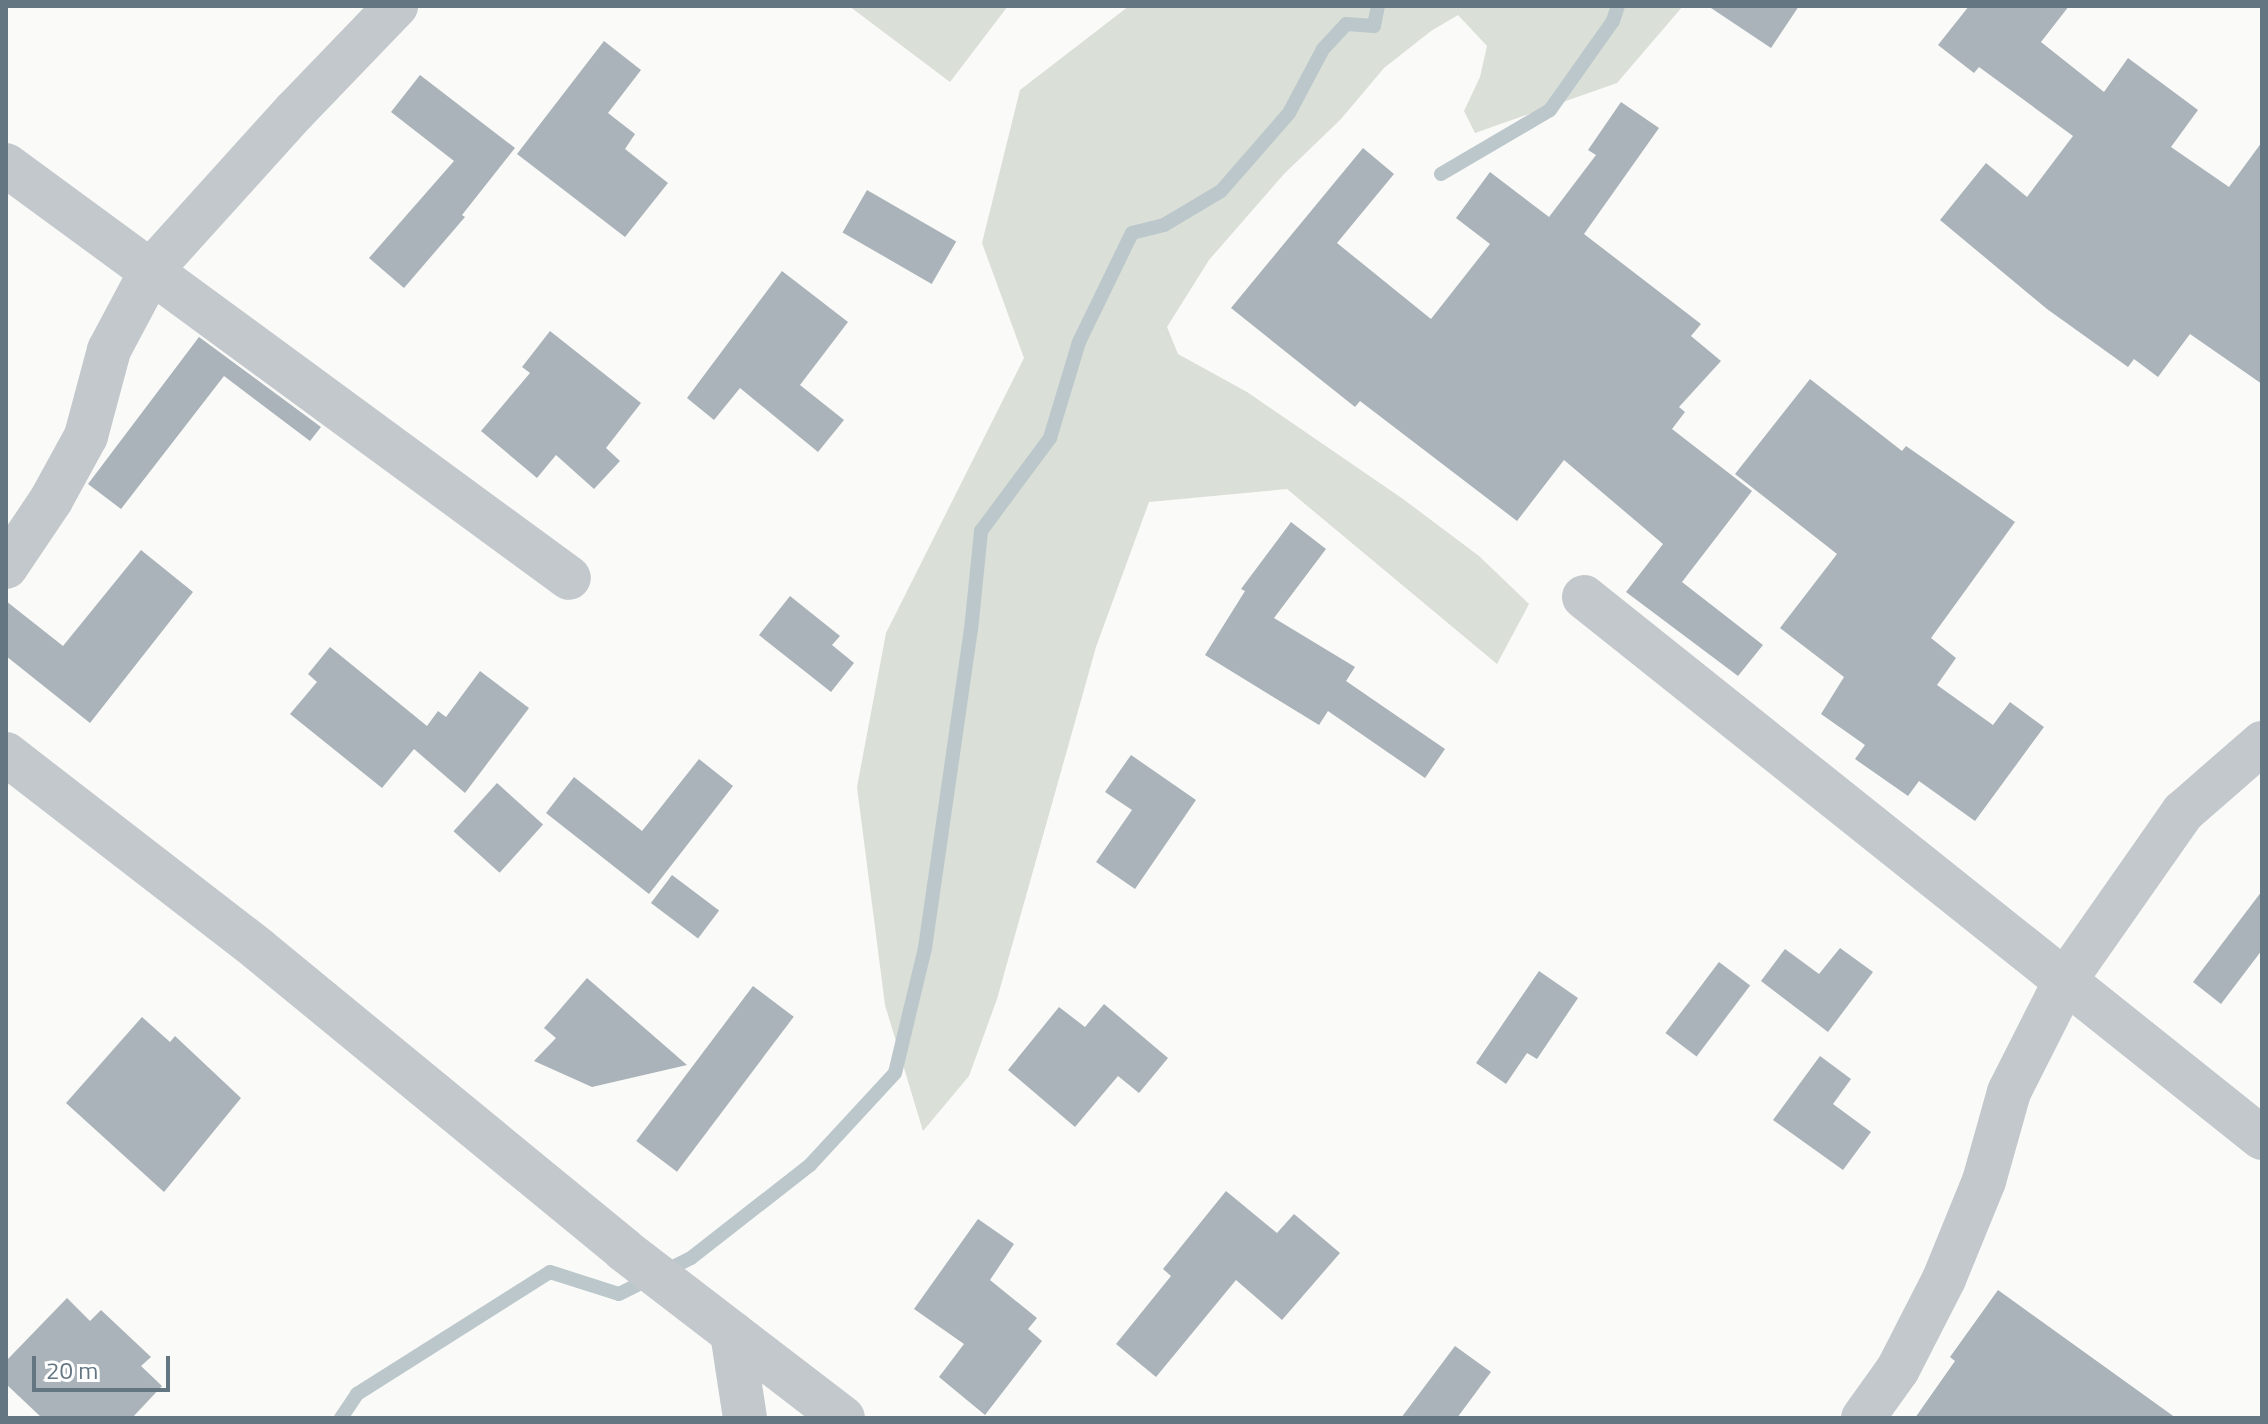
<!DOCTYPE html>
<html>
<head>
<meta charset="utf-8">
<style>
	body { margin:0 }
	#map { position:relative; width:2268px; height:1424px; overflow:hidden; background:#fafaf8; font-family:"Titillium Web",sans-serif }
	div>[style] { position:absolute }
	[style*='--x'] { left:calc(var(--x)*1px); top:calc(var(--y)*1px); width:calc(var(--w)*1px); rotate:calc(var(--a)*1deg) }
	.green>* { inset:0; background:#dadfd7 }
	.stream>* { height:14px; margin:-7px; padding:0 7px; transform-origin:7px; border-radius:7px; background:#bbc7cb }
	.building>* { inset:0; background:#aab3b9; transform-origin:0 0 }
	.minor>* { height:44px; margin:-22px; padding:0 22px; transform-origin:22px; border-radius:22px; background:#c3c8cc }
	span { translate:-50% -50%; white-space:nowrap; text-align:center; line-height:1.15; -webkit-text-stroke:8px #fff; paint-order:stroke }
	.frame { position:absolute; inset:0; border:8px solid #657683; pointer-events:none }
	.scale { position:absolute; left:32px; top:1356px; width:138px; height:36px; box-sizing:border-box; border:4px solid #657683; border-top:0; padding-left:10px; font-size:24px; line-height:28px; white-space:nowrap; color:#657683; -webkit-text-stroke:6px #fff; paint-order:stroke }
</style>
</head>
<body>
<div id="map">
	<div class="green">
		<div style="clip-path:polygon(849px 6px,1008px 6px,950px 82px)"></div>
		<div style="clip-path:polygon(1129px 6px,1683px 6px,1617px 83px,1475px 133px,1464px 111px,1480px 77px,1487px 46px,1458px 15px,1431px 31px,1384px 68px,1341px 119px,1284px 174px,1209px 260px,1167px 327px,1178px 354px,1247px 392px,1403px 499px,1479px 556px,1529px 604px,1497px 664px,1287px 489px,1149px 502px,1096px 647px,997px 999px,969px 1076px,923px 1131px,885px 1005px,857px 787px,886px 633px,1024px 358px,982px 243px,1020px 90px)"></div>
	</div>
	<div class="stream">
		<div style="--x:1441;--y:174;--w:126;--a:-30.4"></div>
		<div style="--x:1550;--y:110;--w:109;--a:-54.7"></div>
		<div style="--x:1613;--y:21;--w:16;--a:-72"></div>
		<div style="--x:341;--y:1418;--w:29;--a:-56"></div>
		<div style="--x:357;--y:1394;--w:228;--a:-32.3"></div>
		<div style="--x:550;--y:1272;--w:72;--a:17.7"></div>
		<div style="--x:619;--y:1294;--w:80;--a:-26.6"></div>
		<div style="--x:691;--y:1258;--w:151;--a:-38"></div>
		<div style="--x:810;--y:1165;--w:125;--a:-47.3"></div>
		<div style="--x:895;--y:1073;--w:129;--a:-76.5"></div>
		<div style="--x:925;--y:948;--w:321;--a:-81.8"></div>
		<div style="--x:971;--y:630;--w:100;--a:-84.2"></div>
		<div style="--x:981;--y:531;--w:116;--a:-53.4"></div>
		<div style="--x:1050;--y:438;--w:100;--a:-73.2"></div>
		<div style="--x:1079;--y:342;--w:121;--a:-64.1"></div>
		<div style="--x:1132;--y:233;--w:33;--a:-14"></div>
		<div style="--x:1164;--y:225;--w:66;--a:-30.8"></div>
		<div style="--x:1221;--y:191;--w:103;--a:-48.9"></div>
		<div style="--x:1289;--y:113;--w:72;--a:-62"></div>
		<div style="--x:1323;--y:49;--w:34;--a:-47"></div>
		<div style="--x:1346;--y:24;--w:28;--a:4"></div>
		<div style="--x:1374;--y:26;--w:20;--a:-79"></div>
	</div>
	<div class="building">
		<div style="clip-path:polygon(1708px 6px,1799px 6px,1771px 48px)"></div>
		<div style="clip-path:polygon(1969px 6px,2069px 6px,2041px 42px,2104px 92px,2128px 58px,2198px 110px,2171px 147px,2229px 187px,2262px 142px,2262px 384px,2190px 334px,2158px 377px,2134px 359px,2128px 367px,2047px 309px,1940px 220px,1986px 163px,2027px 197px,2073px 136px,1979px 67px,1974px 73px,1938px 45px)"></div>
		<div style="clip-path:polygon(604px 41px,641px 70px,608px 113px,635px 134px,625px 149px,668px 183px,625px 237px,517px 154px)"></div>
		<div style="clip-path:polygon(420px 75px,515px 148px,462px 215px,465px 217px,404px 288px,369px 258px,454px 161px,391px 112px)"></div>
		<div style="clip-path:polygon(1621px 102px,1659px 128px,1584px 234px,1701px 324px,1691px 336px,1721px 361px,1679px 407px,1685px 412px,1672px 429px,1752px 491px,1682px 582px,1763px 645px,1738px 676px,1626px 592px,1663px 544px,1564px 460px,1517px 521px,1360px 401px,1355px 407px,1231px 308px,1363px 148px,1394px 174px,1337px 243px,1431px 319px,1490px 244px,1456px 218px,1490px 172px,1549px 217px,1596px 155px,1588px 150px)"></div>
		<div style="left:867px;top:190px;width:103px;height:49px;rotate:30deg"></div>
		<div style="clip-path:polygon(782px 271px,848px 322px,800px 385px,844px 420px,818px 452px,740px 388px,714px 420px,687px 398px)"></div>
		<div style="clip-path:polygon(550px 331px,641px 403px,606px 448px,620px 461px,594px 489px,556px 455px,537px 478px,481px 431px,530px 373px,522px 367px)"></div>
		<div style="clip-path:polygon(199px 337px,321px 427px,310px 441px,224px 376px,121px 509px,88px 484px)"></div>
		<div style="clip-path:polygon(1810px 379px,1902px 451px,1906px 446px,2015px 522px,1931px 638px,1956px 658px,1937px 685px,1993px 725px,2010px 702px,2044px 727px,1975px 821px,1919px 781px,1908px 796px,1855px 759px,1865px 745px,1821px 714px,1844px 677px,1780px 628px,1837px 554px,1735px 474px)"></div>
		<div style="clip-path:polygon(1291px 522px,1326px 549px,1274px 618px,1355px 667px,1346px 681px,1445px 749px,1425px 778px,1328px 711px,1319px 725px,1205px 655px,1245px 591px,1241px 589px)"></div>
		<div style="clip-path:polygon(141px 550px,193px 592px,90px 723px,6px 656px,6px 601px,63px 646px)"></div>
		<div style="clip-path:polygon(790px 596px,840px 636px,832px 645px,854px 663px,831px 692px,759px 635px)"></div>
		<div style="clip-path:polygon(330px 647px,427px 726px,438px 711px,446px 717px,480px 671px,529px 708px,465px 793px,414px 749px,382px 788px,290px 714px,317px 682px,308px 674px)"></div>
		<div style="clip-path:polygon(1131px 755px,1196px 800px,1135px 889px,1096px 862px,1132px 810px,1105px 792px)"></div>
		<div style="clip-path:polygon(699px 759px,733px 786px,649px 894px,546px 813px,574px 777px,642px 831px)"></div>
		<div style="left:497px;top:783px;width:62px;height:65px;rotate:42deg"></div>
		<div style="left:672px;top:875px;width:59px;height:35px;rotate:37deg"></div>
		<div style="clip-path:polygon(2262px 891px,2262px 950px,2221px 1004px,2193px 982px)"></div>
		<div style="clip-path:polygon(1840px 948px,1873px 972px,1828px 1032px,1761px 981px,1785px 949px,1819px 974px)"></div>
		<div style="left:1719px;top:962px;width:39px;height:89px;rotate:37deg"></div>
		<div style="clip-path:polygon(1539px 971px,1578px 998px,1537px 1059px,1527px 1053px,1506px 1084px,1476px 1063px)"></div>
		<div style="clip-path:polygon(587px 978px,687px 1065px,592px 1087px,534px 1061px,556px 1038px,544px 1028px)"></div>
		<div style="left:753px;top:986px;width:51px;height:194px;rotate:37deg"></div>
		<div style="clip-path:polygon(1104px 1004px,1168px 1058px,1139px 1093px,1118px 1076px,1075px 1127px,1008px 1070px,1059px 1007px,1085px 1027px)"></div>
		<div style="clip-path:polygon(142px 1017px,170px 1042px,175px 1036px,241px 1098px,164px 1192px,66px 1103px)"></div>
		<div style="clip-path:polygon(1820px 1056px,1851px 1079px,1833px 1104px,1871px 1132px,1843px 1170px,1773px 1120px)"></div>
		<div style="clip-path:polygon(1226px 1191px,1277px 1233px,1294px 1214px,1340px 1253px,1282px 1320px,1236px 1280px,1156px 1377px,1116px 1344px,1171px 1276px,1163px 1269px)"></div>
		<div style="clip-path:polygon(978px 1219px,1014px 1244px,990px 1280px,1037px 1318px,1028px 1329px,1042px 1341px,985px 1415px,939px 1377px,964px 1344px,914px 1309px)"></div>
		<div style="clip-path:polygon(1998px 1290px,2176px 1418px,1915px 1418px,1955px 1361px,1950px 1357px)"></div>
		<div style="clip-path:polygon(67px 1298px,90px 1321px,101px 1310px,151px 1357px,141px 1366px,162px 1386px,132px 1418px,42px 1418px,6px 1384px,6px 1361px)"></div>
		<div style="clip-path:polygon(1455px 1346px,1491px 1372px,1457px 1418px,1401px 1418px)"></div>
	</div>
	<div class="minor">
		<div style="--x:6;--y:165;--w:698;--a:36.26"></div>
		<div style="--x:6;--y:567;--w:81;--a:-56.1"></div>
		<div style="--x:51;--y:500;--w:73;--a:-61.3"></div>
		<div style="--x:86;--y:436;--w:89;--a:-75"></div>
		<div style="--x:109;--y:350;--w:92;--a:-62"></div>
		<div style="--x:152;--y:269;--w:213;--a:-47.9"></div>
		<div style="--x:295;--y:111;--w:146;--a:-46.1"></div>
		<div style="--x:1584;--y:597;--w:867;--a:38.59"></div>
		<div style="--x:6;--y:754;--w:319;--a:37.7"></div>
		<div style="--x:258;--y:949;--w:474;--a:39.4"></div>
		<div style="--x:624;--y:1250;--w:276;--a:37.5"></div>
		<div style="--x:732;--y:1333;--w:86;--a:81.3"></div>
		<div style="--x:1863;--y:1418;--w:60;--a:-54.5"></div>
		<div style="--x:1898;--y:1369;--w:101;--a:-62.9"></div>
		<div style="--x:1944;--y:1279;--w:106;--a:-67.8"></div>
		<div style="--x:1984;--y:1181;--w:92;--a:-74.3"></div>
		<div style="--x:2009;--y:1092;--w:127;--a:-63.2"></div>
		<div style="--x:2066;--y:979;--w:204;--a:-55"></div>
		<div style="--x:2183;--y:812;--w:105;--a:-41.1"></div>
	</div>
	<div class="frame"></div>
	<div class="scale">20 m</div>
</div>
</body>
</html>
